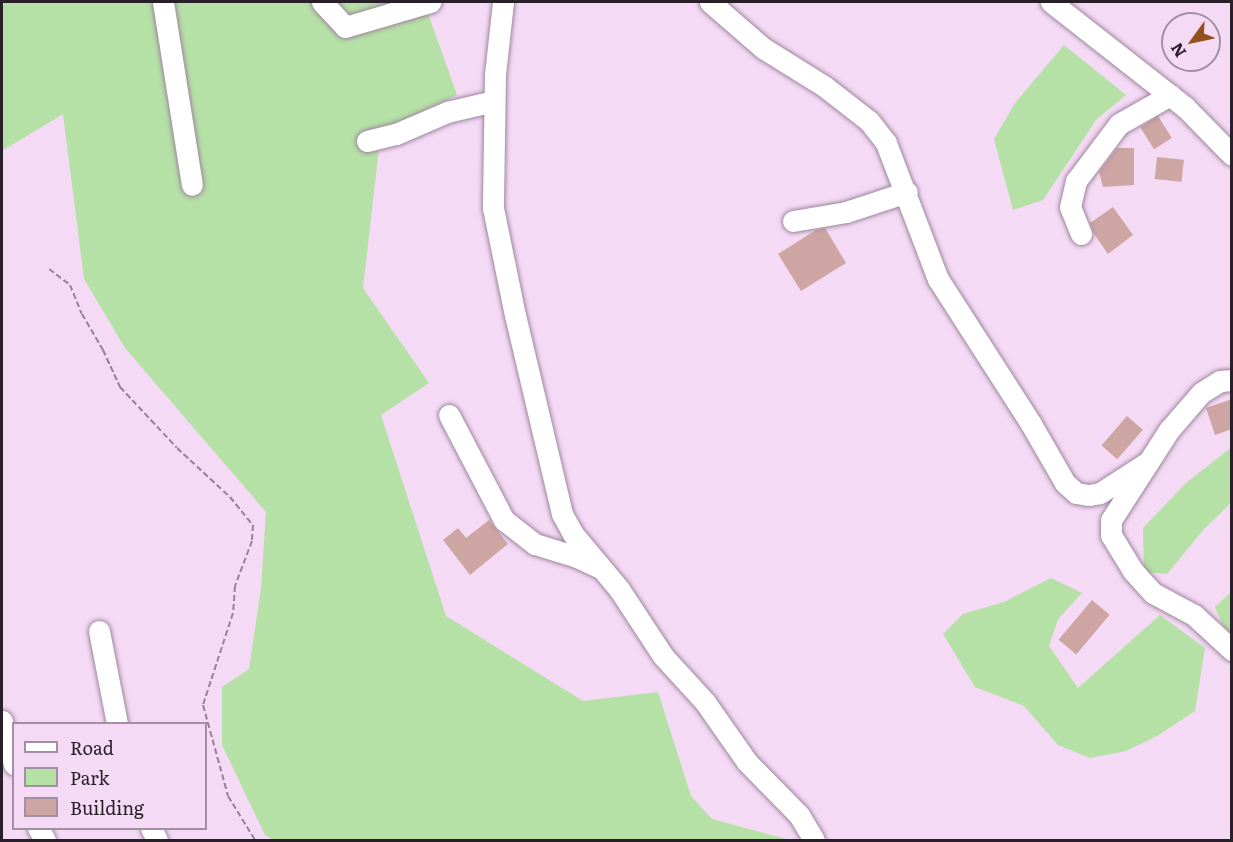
<!DOCTYPE html>
<html>
<head>
<meta charset="utf-8">
<style>
	body { margin:0 }
	#map { position:relative; width:1233px; height:842px; overflow:hidden; background:#f4daf4; font-family:Literata,serif }
	div>[style] { position:absolute }
	[style*='--x'] { left:calc(var(--x)*1px); top:calc(var(--y)*1px); width:calc(var(--w)*1px); rotate:calc(var(--a)*1deg) }
	.green>* { inset:0; background:#b5e0a6 }
	.building>* { inset:0; background:#cda6a3; transform-origin:0 0 }
	.path>* { height:2px; margin-top:-1px; transform-origin:0; background:repeating-linear-gradient(90deg,#958295 0 6px,transparent 0 9px) }
	.roads { filter:drop-shadow(0 0 2px #9f869f) drop-shadow(0 0 2px #9f869f) }
	.minor>* { height:21px; margin:-10.5px; padding:0 10.5px; transform-origin:10.5px; border-radius:10.5px; background:#fff }
	span { translate:-50% -50%; white-space:nowrap; text-align:center; line-height:1.15; -webkit-text-stroke:4.5px #f4daf4; paint-order:stroke }
	.frame { position:absolute; inset:0; border:3px solid #291f29; pointer-events:none }
	.legend { position:absolute; left:12px; top:722px; width:195px; height:108px; box-sizing:border-box; background:#f4daf4; border:2px solid #a38fa3; margin:0; padding:8px 10px; list-style:none; font-size:18px; color:#291f29 }
	.legend li { display:flex; align-items:center; gap:12px; height:30px }
	.legend b { width:30px; border:2px solid #a38fa3 }
	.north { position:absolute; left:1161px; top:12px; width:60px; height:60px; box-sizing:border-box; background:#f4daf4; border:2px solid #a38fa3; border-radius:50%; rotate:237deg; font-size:16px; font-weight:700; line-height:24px; text-align:center; color:#291f29 }
	.north::after { content:''; display:block; margin:auto; width:21px; height:27px; background:#93511e; clip-path:polygon(50% 0,100% 100%,50% 72%,0 100%) }
</style>
</head>
<body>
<div id="map">
	<div class="green">
		<div style="clip-path:polygon(2px 2px,424px 2px,457px 95px,381px 131px,363px 288px,429px 383px,381px 415px,446px 616px,583px 701px,658px 692px,691px 796px,712px 819px,790px 840px,274px 840px,265px 835px,222px 745px,222px 687px,249px 669px,261px 588px,266px 512px,125px 348px,84px 279px,63px 114px,2px 151px)"></div>
		<div style="clip-path:polygon(1064px 45px,1126px 95px,1096px 120px,1043px 200px,1013px 210px,994px 139px,1015px 103px)"></div>
		<div style="clip-path:polygon(1229px 449px,1231px 449px,1231px 503px,1204px 529px,1167px 574px,1144px 572px,1143px 528px,1186px 483px)"></div>
		<div style="clip-path:polygon(1051px 578px,1082px 593px,1058px 619px,1049px 646px,1078px 688px,1160px 615px,1205px 648px,1195px 711px,1157px 736px,1126px 751px,1090px 758px,1058px 745px,1024px 706px,975px 687px,943px 634px,963px 614px,1004px 602px)"></div>
		<div style="clip-path:polygon(1231px 592px,1231px 634px,1223px 626px,1215px 607px)"></div>
	</div>
	<div class="building">
		<div style="left:1158px;top:116px;width:26px;height:21px;rotate:58deg"></div>
		<div style="clip-path:polygon(1117px 148px,1134px 148px,1134px 185px,1103px 187px,1099px 172px)"></div>
		<div style="left:1157px;top:157px;width:27px;height:22px;rotate:6deg"></div>
		<div style="clip-path:polygon(1113px 207px,1133px 235px,1108px 254px,1094px 234px,1090px 223px)"></div>
		<div style="clip-path:polygon(825px 228px,846px 263px,801px 291px,778px 254px,816px 230px)"></div>
		<div style="clip-path:polygon(1232px 399px,1232px 429px,1215px 435px,1206px 408px)"></div>
		<div style="left:1127px;top:416px;width:21px;height:39px;rotate:41deg"></div>
		<div style="clip-path:polygon(489px 520px,508px 544px,470px 575px,443px 540px,458px 528px,466px 538px)"></div>
		<div style="left:1092px;top:600px;width:23px;height:52px;rotate:40deg"></div>
	</div>
	<div class="path">
		<div style="--x:49;--y:269;--w:26;--a:37"></div>
		<div style="--x:70;--y:285;--w:31;--a:68"></div>
		<div style="--x:82;--y:314;--w:42;--a:59.7"></div>
		<div style="--x:103;--y:350;--w:41;--a:65.3"></div>
		<div style="--x:120;--y:387;--w:83;--a:46.9"></div>
		<div style="--x:177;--y:448;--w:72;--a:42.8"></div>
		<div style="--x:230;--y:497;--w:36;--a:51"></div>
		<div style="--x:253;--y:525;--w:16;--a:94"></div>
		<div style="--x:252;--y:541;--w:48;--a:110.7"></div>
		<div style="--x:235;--y:586;--w:27;--a:94"></div>
		<div style="--x:233;--y:613;--w:97;--a:108.1"></div>
		<div style="--x:203;--y:705;--w:94;--a:74.6"></div>
		<div style="--x:228;--y:796;--w:52;--a:58.5"></div>
	</div>
	<div class="roads">
		<div class="minor">
			<div style="--x:163;--y:2;--w:185;--a:81"></div>
			<div style="--x:322;--y:2;--w:34;--a:47"></div>
			<div style="--x:345;--y:27;--w:89;--a:-16.4"></div>
			<div style="--x:503;--y:2;--w:72;--a:96.3"></div>
			<div style="--x:495;--y:74;--w:134;--a:90.9"></div>
			<div style="--x:493;--y:208;--w:109;--a:78.4"></div>
			<div style="--x:515;--y:315;--w:204;--a:76.7"></div>
			<div style="--x:562;--y:514;--w:23;--a:61"></div>
			<div style="--x:573;--y:534;--w:72;--a:50.1"></div>
			<div style="--x:619;--y:589;--w:80;--a:56.7"></div>
			<div style="--x:663;--y:656;--w:62;--a:47.6"></div>
			<div style="--x:705;--y:702;--w:73;--a:55"></div>
			<div style="--x:747;--y:762;--w:74;--a:45.5"></div>
			<div style="--x:799;--y:815;--w:29;--a:59"></div>
			<div style="--x:710;--y:2;--w:70;--a:41"></div>
			<div style="--x:763;--y:48;--w:72;--a:31.9"></div>
			<div style="--x:824;--y:86;--w:57;--a:37.9"></div>
			<div style="--x:869;--y:121;--w:28;--a:52"></div>
			<div style="--x:886;--y:143;--w:146;--a:69.1"></div>
			<div style="--x:938;--y:279;--w:172;--a:57.3"></div>
			<div style="--x:1031;--y:424;--w:68;--a:60"></div>
			<div style="--x:1065;--y:483;--w:15;--a:42"></div>
			<div style="--x:1076;--y:493;--w:13;--a:9"></div>
			<div style="--x:1089;--y:495;--w:11;--a:-10"></div>
			<div style="--x:1100;--y:493;--w:57;--a:-32.9"></div>
			<div style="--x:1051;--y:2;--w:170;--a:38.1"></div>
			<div style="--x:1185;--y:107;--w:67;--a:45.6"></div>
			<div style="--x:367;--y:141;--w:30;--a:-14"></div>
			<div style="--x:396;--y:134;--w:56;--a:-23.3"></div>
			<div style="--x:447;--y:112;--w:48;--a:-13.2"></div>
			<div style="--x:793;--y:221;--w:54;--a:-9.6"></div>
			<div style="--x:846;--y:212;--w:64;--a:-18.2"></div>
			<div style="--x:1081;--y:234;--w:29;--a:-112"></div>
			<div style="--x:1070;--y:207;--w:27;--a:-77"></div>
			<div style="--x:1076;--y:181;--w:71;--a:-53"></div>
			<div style="--x:1119;--y:124;--w:59;--a:-29.6"></div>
			<div style="--x:1232;--y:380;--w:12;--a:175"></div>
			<div style="--x:1220;--y:381;--w:22;--a:148"></div>
			<div style="--x:1201;--y:393;--w:49;--a:130.9"></div>
			<div style="--x:1169;--y:430;--w:107;--a:122.8"></div>
			<div style="--x:1111;--y:520;--w:15;--a:90"></div>
			<div style="--x:1111;--y:535;--w:42;--a:58.6"></div>
			<div style="--x:1133;--y:571;--w:30;--a:48"></div>
			<div style="--x:1153;--y:593;--w:47;--a:28.2"></div>
			<div style="--x:1194;--y:615;--w:52;--a:42.6"></div>
			<div style="--x:449;--y:415;--w:119;--a:62.4"></div>
			<div style="--x:504;--y:520;--w:39;--a:38"></div>
			<div style="--x:535;--y:544;--w:44;--a:17.2"></div>
			<div style="--x:577;--y:557;--w:23;--a:25"></div>
			<div style="--x:99;--y:631;--w:95;--a:79"></div>
			<div style="--x:2;--y:721;--w:45;--a:74.4"></div>
			<div style="--x:38;--y:828;--w:14;--a:60"></div>
			<div style="--x:151;--y:828;--w:13;--a:63"></div>
		</div>
	</div>
	<div class="frame"></div>
	<ul class="legend">
	<li><b style="height:8px;background:#fff"></b>Road</li>
	<li><b style="height:16px;background:#b5e0a6"></b>Park</li>
	<li><b style="height:16px;background:#cda6a3"></b>Building</li>
	</ul>
	<div class="north">N</div>
</div>
</body>
</html>
